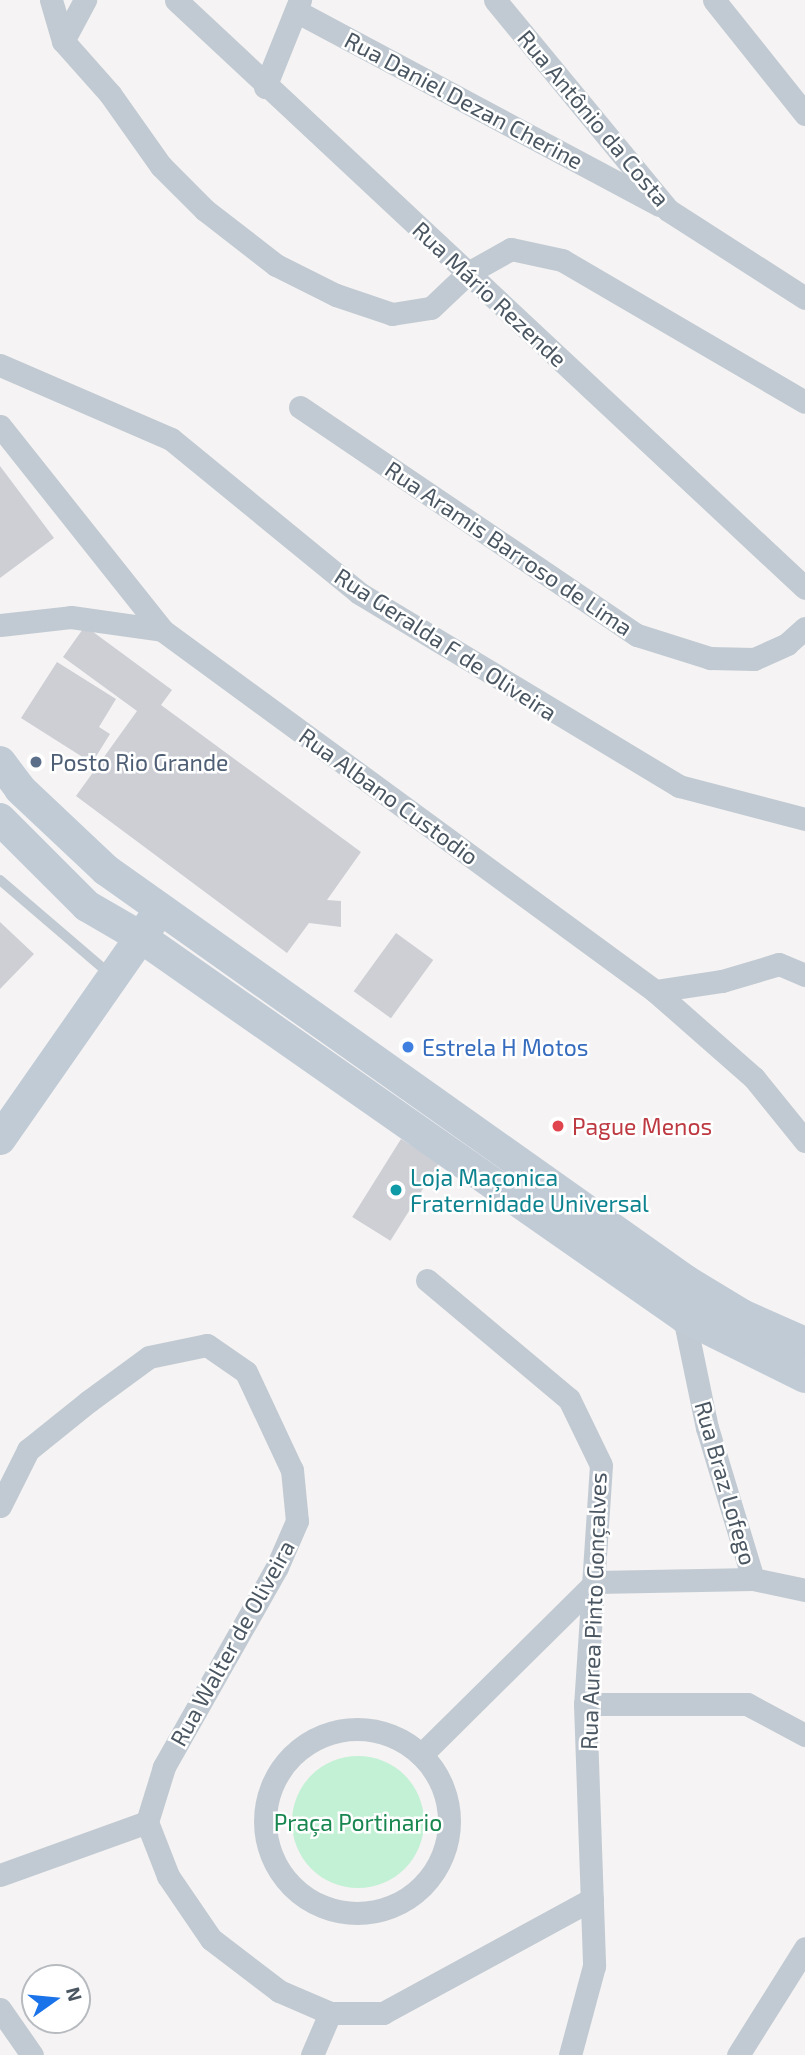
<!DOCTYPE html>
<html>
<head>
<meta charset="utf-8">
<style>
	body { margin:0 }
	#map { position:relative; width:805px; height:2055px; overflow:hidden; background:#f5f3f3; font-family:"Exo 2",sans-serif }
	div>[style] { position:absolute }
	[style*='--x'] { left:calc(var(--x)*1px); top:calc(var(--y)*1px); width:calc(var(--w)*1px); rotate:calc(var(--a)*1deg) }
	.green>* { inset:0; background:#c3f1d5 }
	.round { border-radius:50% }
	.building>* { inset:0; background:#cdcfd5; transform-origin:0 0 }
	.lane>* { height:10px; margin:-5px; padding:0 5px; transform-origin:5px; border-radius:5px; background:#c1cad2 }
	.street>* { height:23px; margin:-11.5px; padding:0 11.5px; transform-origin:11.5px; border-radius:11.5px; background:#c1cad2 }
	.street>.ring { margin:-11.5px; padding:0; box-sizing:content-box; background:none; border:23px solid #c1cad2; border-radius:50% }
	.secondary>* { height:32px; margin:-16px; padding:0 16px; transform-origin:16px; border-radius:16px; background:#c1cbd6 }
	.dots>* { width:19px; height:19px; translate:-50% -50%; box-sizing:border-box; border:4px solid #fff; border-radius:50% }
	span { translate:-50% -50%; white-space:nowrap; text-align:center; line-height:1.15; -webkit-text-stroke:5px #fff; paint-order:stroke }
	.street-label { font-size:23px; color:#4a5661 }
	.service-label { font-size:23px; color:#4e5e75 }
	.left { translate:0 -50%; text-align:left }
	.shop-label { font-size:23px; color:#366cbe }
	.health-label { font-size:23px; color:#be3a42 }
	.culture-label { font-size:23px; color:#0d838f }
	.park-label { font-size:23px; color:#17864f }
	.north { position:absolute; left:21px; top:1964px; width:70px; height:70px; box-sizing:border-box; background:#fff; border:2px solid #b7bbc0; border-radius:50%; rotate:75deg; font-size:19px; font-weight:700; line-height:28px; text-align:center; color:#4a5661 }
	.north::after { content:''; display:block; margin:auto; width:24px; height:32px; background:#1a73e8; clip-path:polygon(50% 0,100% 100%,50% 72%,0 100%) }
</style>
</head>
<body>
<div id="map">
	<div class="green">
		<div class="round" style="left:292px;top:1756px;width:132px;height:132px"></div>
	</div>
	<div class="building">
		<div style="clip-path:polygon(0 466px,54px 538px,0 578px)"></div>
		<div style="clip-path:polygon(85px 626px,172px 690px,161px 705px,361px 852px,327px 900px,341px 901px,341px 927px,309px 923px,287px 953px,76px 796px,137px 711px,63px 657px)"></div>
		<div style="clip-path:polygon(57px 662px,116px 699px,99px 727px,110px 734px,92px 763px,21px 718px)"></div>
		<div style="clip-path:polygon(0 922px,34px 954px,0 989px)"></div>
		<div style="left:396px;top:933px;width:46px;height:72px;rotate:36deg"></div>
		<div style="left:401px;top:1139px;width:45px;height:92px;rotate:32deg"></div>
	</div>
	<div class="lane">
		<div style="--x:0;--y:880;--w:148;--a:40.6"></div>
	</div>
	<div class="street">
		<div style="--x:51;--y:0;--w:43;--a:73.7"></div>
		<div style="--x:63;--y:41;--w:71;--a:48.4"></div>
		<div style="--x:110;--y:94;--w:88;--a:54.7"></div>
		<div style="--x:161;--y:166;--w:62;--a:45"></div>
		<div style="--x:205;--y:210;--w:90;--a:37.8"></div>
		<div style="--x:276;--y:265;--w:67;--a:26.6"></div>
		<div style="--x:336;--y:295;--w:59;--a:18.7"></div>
		<div style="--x:392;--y:314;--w:39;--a:-9"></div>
		<div style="--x:431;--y:308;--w:51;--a:-43.4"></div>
		<div style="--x:468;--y:273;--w:49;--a:-29.2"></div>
		<div style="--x:511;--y:249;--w:52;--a:12.2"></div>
		<div style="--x:562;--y:260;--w:281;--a:30.3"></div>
		<div style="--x:176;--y:0;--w:861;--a:43.07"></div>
		<div style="--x:495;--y:0;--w:272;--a:50.5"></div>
		<div style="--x:668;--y:210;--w:163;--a:32.7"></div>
		<div style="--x:714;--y:0;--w:146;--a:51.4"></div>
		<div style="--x:296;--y:11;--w:412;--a:28.1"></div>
		<div style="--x:63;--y:41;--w:47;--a:-61.8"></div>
		<div style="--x:265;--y:87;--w:94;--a:-68.1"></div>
		<div style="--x:0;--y:365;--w:186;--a:23.4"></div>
		<div style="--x:171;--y:439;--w:243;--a:39.3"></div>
		<div style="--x:359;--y:593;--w:374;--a:31.1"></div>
		<div style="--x:679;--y:786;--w:130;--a:14.7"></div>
		<div style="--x:300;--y:407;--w:407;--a:34.1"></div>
		<div style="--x:637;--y:635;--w:77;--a:17.5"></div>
		<div style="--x:710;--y:658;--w:44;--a:1.3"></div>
		<div style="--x:754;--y:659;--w:36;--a:-24"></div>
		<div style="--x:787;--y:644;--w:24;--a:-42"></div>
		<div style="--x:0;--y:426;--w:260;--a:51.5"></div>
		<div style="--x:162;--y:630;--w:611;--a:36.21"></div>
		<div style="--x:655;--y:991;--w:132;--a:41.3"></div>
		<div style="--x:754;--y:1078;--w:81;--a:51"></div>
		<div style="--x:0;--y:625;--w:71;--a:-6.4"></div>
		<div style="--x:71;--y:617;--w:92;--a:8.1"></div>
		<div style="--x:655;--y:991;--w:68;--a:-8.5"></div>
		<div style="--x:722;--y:981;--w:59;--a:-16.6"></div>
		<div style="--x:779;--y:964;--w:28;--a:23"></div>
		<div style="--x:427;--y:1280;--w:185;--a:40"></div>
		<div style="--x:569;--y:1399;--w:73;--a:64.1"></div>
		<div style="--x:601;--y:1465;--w:240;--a:93.8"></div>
		<div style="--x:585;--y:1704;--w:262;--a:88"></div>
		<div style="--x:594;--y:1966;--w:92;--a:105.1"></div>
		<div style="--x:0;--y:1506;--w:63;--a:-63.4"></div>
		<div style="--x:28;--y:1450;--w:78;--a:-38.8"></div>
		<div style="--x:89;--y:1401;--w:74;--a:-36.3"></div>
		<div style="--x:149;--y:1357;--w:59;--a:-11.7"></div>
		<div style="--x:207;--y:1345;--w:47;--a:34.7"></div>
		<div style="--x:246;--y:1372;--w:108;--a:64.9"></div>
		<div style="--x:292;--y:1470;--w:51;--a:84.4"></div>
		<div style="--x:297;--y:1521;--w:50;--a:113.5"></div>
		<div style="--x:277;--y:1567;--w:230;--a:119.5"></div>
		<div style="--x:164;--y:1767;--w:58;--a:107.2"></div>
		<div style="--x:753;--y:1579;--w:53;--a:11.9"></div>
		<div style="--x:585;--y:1704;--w:162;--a:0"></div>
		<div style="--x:747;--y:1704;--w:66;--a:28.1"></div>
		<div class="ring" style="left:265px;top:1729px;width:161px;height:161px"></div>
		<div style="--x:421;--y:1755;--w:246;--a:-44.7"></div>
		<div style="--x:596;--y:1582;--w:157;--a:-1.1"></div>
		<div style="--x:753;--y:1579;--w:158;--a:-106.9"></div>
		<div style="--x:707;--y:1428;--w:113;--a:-101.7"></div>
		<div style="--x:147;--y:1822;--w:58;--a:68.7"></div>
		<div style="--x:168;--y:1876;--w:76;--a:55.7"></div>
		<div style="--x:211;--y:1939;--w:86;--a:37.4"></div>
		<div style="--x:279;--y:1991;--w:56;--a:23.3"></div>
		<div style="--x:330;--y:2013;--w:53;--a:0"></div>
		<div style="--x:383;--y:2013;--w:238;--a:-28.6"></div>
		<div style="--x:0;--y:1875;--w:156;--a:-19.8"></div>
		<div style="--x:0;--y:2009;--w:56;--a:55.2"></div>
		<div style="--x:312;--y:2055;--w:46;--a:-66.8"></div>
		<div style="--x:738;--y:2055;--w:126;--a:-57.9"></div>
	</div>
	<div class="secondary">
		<div style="--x:0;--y:762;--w:34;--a:53"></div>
		<div style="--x:20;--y:789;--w:118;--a:43.3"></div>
		<div style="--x:106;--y:870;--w:711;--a:35.32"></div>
		<div style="--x:686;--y:1281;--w:66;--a:31.3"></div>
		<div style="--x:742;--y:1315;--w:69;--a:24"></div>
		<div style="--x:0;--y:819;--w:123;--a:45"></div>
		<div style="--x:87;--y:906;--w:64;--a:30.2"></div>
		<div style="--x:142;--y:938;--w:661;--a:34.96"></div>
		<div style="--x:684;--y:1317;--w:135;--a:26.4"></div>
		<div style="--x:0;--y:1139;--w:266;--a:-55.1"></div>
	</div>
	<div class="dots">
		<div style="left:36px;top:762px;background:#5c6f8a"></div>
		<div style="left:408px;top:1047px;background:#3f7fe0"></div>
		<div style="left:558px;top:1126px;background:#e0444e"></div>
		<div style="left:396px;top:1190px;background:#0f9aa8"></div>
	</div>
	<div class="street-label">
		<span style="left:464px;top:100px;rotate:28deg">Rua Daniel Dezan Cherine</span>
		<span style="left:594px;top:118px;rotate:50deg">Rua Antônio da Costa</span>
		<span style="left:490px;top:294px;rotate:43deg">Rua Mário Rezende</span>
		<span style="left:509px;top:548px;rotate:34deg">Rua Aramis Barroso de Lima</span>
		<span style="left:446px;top:644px;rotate:33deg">Rua Geralda F de Oliveira</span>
		<span style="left:389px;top:796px;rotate:36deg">Rua Albano Custodio</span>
		<span style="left:726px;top:1483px;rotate:74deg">Rua Braz Lofego</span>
		<span style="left:593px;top:1611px;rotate:-88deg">Rua Aurea Pinto Gonçalves</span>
		<span style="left:232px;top:1643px;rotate:-61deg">Rua Walter de Oliveira</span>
	</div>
	<div class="service-label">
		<span class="left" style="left:50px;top:762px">Posto Rio Grande</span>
	</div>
	<div class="shop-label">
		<span class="left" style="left:422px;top:1047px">Estrela H Motos</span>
	</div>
	<div class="health-label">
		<span class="left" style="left:572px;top:1126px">Pague Menos</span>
	</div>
	<div class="culture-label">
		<span class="left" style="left:410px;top:1190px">Loja Maçonica<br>Fraternidade Universal</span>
	</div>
	<div class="park-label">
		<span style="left:358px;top:1822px">Praça Portinario</span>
	</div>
	<div class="north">N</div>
</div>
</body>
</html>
